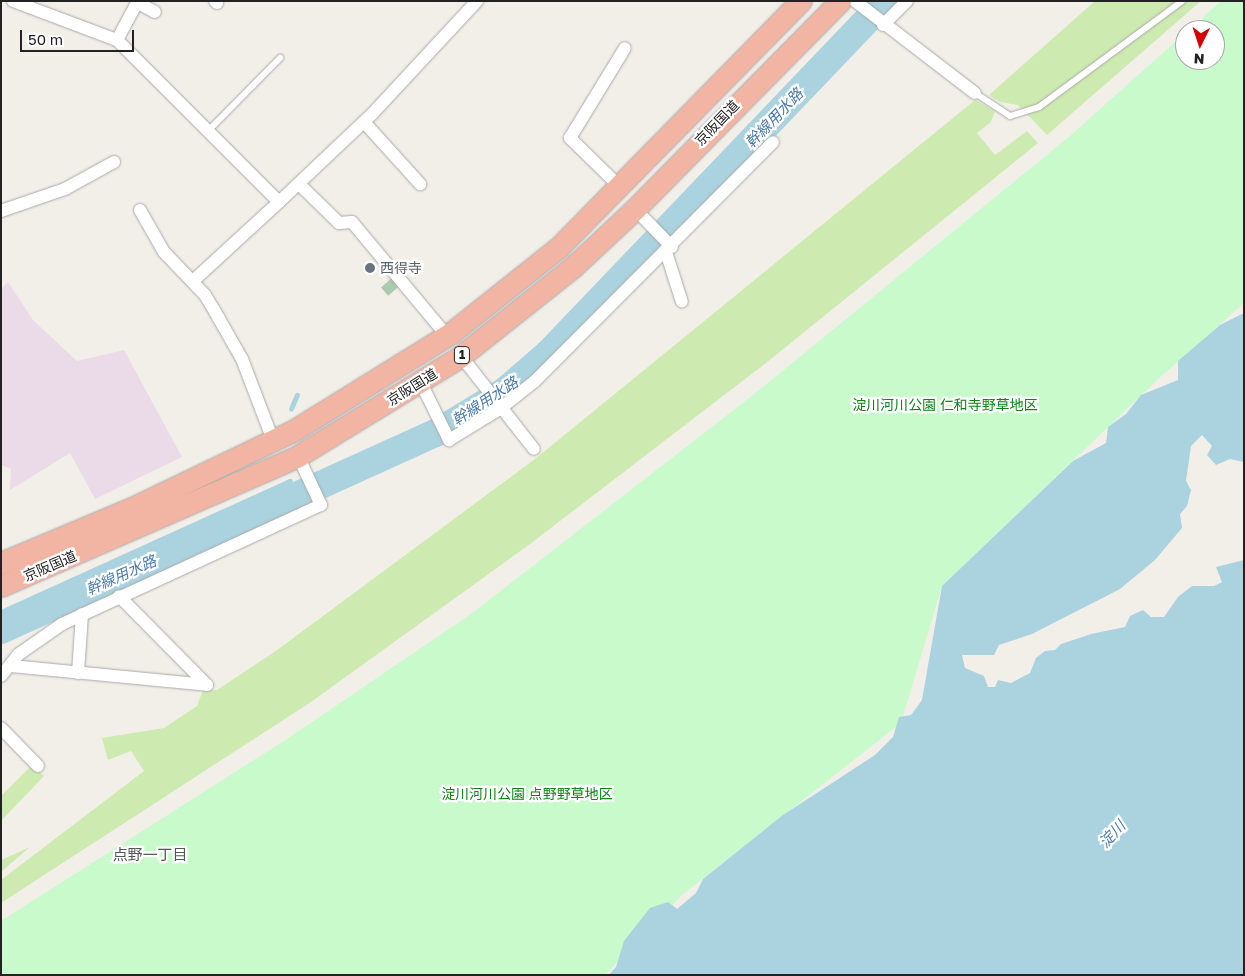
<!DOCTYPE html>
<html>
<head>
<meta charset="utf-8">
<style>
	body { margin:0 }
	#map { position:relative; width:1245px; height:976px; overflow:hidden; background:#f2efe9; font-family:"Golos Text","Noto Sans JP",sans-serif }
	div>[style] { position:absolute }
	[style*='--x'] { left:calc(var(--x)*1px); top:calc(var(--y)*1px); width:calc(var(--w)*1px); rotate:calc(var(--a)*1deg) }
	.industrial>* { inset:0; background:#ebdbe8 }
	.grass>* { inset:0; background:#cdebb0 }
	.cemetery>* { inset:0; background:#aacbaf; transform-origin:0 0 }
	.park>* { inset:0; background:#c8facc }
	.water>* { inset:0; background:#aad3df }
	.stream>* { height:4.5px; margin:-2.25px; padding:0 2.25px; transform-origin:2.25px; border-radius:2.25px; background:#aad3df }
	.river>* { height:28px; margin:-14px; padding:0 14px; transform-origin:14px; border-radius:14px; background:#aad3df }
	.roads { filter:drop-shadow(0 0 1px #a9a9a9) drop-shadow(0 0 1px #a9a9a9) }
	.service>* { height:6px; margin:-3px; padding:0 3px; transform-origin:3px; border-radius:3px; background:#fff }
	.minor>* { height:12px; margin:-6px; padding:0 6px; transform-origin:6px; border-radius:6px; background:#fff }
	.trunk>* { height:21px; margin:-10.5px; padding:0 10.5px; transform-origin:10.5px; border-radius:10.5px; background:#f2b4a3 }
	.dots>* { width:14px; height:14px; translate:-50% -50%; box-sizing:border-box; border:2px solid #fff; border-radius:50% }
	span { translate:-50% -50%; white-space:nowrap; text-align:center; line-height:1.15; -webkit-text-stroke:4.5px #fff; paint-order:stroke }
	.shield-label span { padding:1px 4px; background:#fff; border:1px solid; border-radius:4px; -webkit-text-stroke-width:0 }
	.shield-label { font-size:12px; color:#222; font-weight:700 }
	.street-label { font-size:14px; color:#222 }
	.worship-label { font-size:14px; color:#5b616d }
	.left { translate:0 -50%; text-align:left }
	.park-label { font-size:14px; color:#0c8416 }
	.water-label { font-size:15px; color:#4a7aab; font-style:italic }
	.neighbourhood-label { font-size:15px; color:#555 }
	.frame { position:absolute; inset:0; border:2px solid #222; pointer-events:none }
	.north { position:absolute; left:1175px; top:20px; width:50px; height:50px; box-sizing:border-box; background:#fff; border:1px solid #a7a7a7; border-radius:50%; rotate:184deg; font-size:14px; font-weight:700; line-height:20px; text-align:center; color:#222 }
	.north::after { content:''; display:block; margin:auto; width:18px; height:22px; background:#d40000; clip-path:polygon(50% 0,100% 100%,50% 72%,0 100%) }
	.scale { position:absolute; left:20px; top:30px; width:114px; height:22px; box-sizing:border-box; border:2px solid #222; border-top:0; padding-left:6px; font-size:15px; line-height:18px; white-space:nowrap; color:#222; -webkit-text-stroke:4px #fff; paint-order:stroke }
</style>
</head>
<body>
<div id="map">
	<div class="industrial">
		<div style="clip-path:polygon(8px 282px,33px 320px,77px 361px,124px 350px,182px 457px,95px 499px,70px 453px,10px 490px,11px 469px,1px 465px,1px 289px)"></div>
	</div>
	<div class="grass">
		<div style="clip-path:polygon(1095px 1px,1201px 1px,1047px 135px,1018px 105px,1000px 102px,989px 95px)"></div>
		<div style="clip-path:polygon(975px 100px,995px 111px,991px 122px,977px 133px,995px 155px,1027px 131px,1038px 143px,766px 363px,530px 544px,311px 702px,1px 903px,1px 880px,144px 771px,131px 751px,108px 760px,102px 738px,164px 728px,197px 706px,203px 690px,217px 690px,273px 653px,535px 459px)"></div>
		<div style="clip-path:polygon(32px 765px,44px 776px,1px 821px,1px 796px)"></div>
		<div style="clip-path:polygon(30px 847px,1px 872px,1px 860px)"></div>
	</div>
	<div class="cemetery">
		<div style="left:393px;top:277px;width:11px;height:16px;rotate:49deg"></div>
	</div>
	<div class="park">
		<div style="clip-path:polygon(1221px 1px,1244px 1px,1244px 303px,1156px 381px,942px 586px,901px 723px,682px 895px,605px 975px,1px 975px,1px 921px,287px 739px,471px 614px,753px 395px,1070px 136px,1185px 33px,1185px 60px,1215px 60px,1215px 30px,1189px 30px)"></div>
	</div>
	<div class="water">
		<div style="clip-path:polygon(1244px 313px,1244px 462px,1230px 459px,1216px 465px,1207px 455px,1212px 446px,1202px 435px,1191px 446px,1186px 481px,1191px 490px,1187px 506px,1180px 514px,1182px 528px,1155px 560px,1120px 589px,1032px 634px,999px 645px,994px 655px,962px 655px,965px 668px,984px 676px,988px 687px,995px 687px,998px 680px,1011px 683px,1030px 673px,1036px 658px,1045px 651px,1055px 650px,1061px 644px,1091px 634px,1125px 627px,1130px 616px,1143px 610px,1151px 617px,1164px 617px,1178px 597px,1192px 586px,1214px 586px,1222px 582px,1216px 567px,1244px 560px,1244px 975px,609px 975px,616px 967px,624px 941px,650px 908px,668px 902px,677px 909px,696px 893px,703px 879px,783px 815px,875px 755px,893px 737px,899px 717px,911px 715px,922px 700px,942px 586px,1073px 461px,1106px 443px,1108px 427px,1126px 414px,1141px 395px,1178px 380px,1178px 361px,1220px 325px)"></div>
	</div>
	<div class="stream">
		<div style="--x:291;--y:409;--w:15;--a:-67"></div>
		<div style="--x:1;--y:612;--w:317;--a:-24.4"></div>
	</div>
	<div class="river">
		<div style="--x:1;--y:630;--w:478;--a:-24.4"></div>
		<div style="--x:436;--y:433;--w:81;--a:-31.3"></div>
		<div style="--x:505;--y:391;--w:58;--a:-40.8"></div>
		<div style="--x:549;--y:353;--w:487;--a:-46.3"></div>
	</div>
	<div class="roads">
		<div class="service">
			<div style="--x:975;--y:93;--w:42;--a:33.3"></div>
			<div style="--x:1010;--y:116;--w:30;--a:-17"></div>
			<div style="--x:1039;--y:107;--w:178;--a:-36.5"></div>
			<div style="--x:208;--y:131;--w:103;--a:-45.4"></div>
		</div>
		<div class="minor">
			<div style="--x:13;--y:1;--w:111;--a:20.6"></div>
			<div style="--x:117;--y:40;--w:229;--a:45"></div>
			<div style="--x:279;--y:202;--w:129;--a:-43.4"></div>
			<div style="--x:373;--y:113;--w:153;--a:-47.1"></div>
			<div style="--x:215;--y:1;--w:3;--a:45"></div>
			<div style="--x:855;--y:1;--w:151;--a:37.5"></div>
			<div style="--x:138;--y:3;--w:19;--a:28"></div>
			<div style="--x:883;--y:25;--w:34;--a:-45"></div>
			<div style="--x:117;--y:40;--w:44;--a:-61.7"></div>
			<div style="--x:364;--y:122;--w:84;--a:47.9"></div>
			<div style="--x:299;--y:184;--w:56;--a:44.3"></div>
			<div style="--x:339;--y:223;--w:13;--a:-4"></div>
			<div style="--x:352;--y:222;--w:148;--a:50.2"></div>
			<div style="--x:619;--y:186;--w:69;--a:-135.6"></div>
			<div style="--x:570;--y:138;--w:105;--a:-58.6"></div>
			<div style="--x:635;--y:209;--w:53;--a:45.8"></div>
			<div style="--x:140;--y:210;--w:48;--a:60.3"></div>
			<div style="--x:164;--y:252;--w:59;--a:46.4"></div>
			<div style="--x:205;--y:295;--w:26;--a:59"></div>
			<div style="--x:218;--y:317;--w:48;--a:60.3"></div>
			<div style="--x:242;--y:359;--w:87;--a:69.1"></div>
			<div style="--x:1;--y:211;--w:68;--a:-19"></div>
			<div style="--x:65;--y:189;--w:56;--a:-28.9"></div>
			<div style="--x:666;--y:252;--w:52;--a:72.3"></div>
			<div style="--x:193;--y:281;--w:117;--a:-42.6"></div>
			<div style="--x:461;--y:356;--w:118;--a:51.9"></div>
			<div style="--x:421;--y:383;--w:64;--a:63.8"></div>
			<div style="--x:449;--y:440;--w:61;--a:-31.6"></div>
			<div style="--x:501;--y:408;--w:43;--a:-38.5"></div>
			<div style="--x:535;--y:381;--w:337;--a:-45.1"></div>
			<div style="--x:11;--y:666;--w:197;--a:5.5"></div>
			<div style="--x:207;--y:685;--w:125;--a:-134.7"></div>
			<div style="--x:78;--y:673;--w:59;--a:-86.1"></div>
			<div style="--x:1;--y:676;--w:28;--a:-51"></div>
			<div style="--x:19;--y:654;--w:52;--a:-34.9"></div>
			<div style="--x:62;--y:624;--w:285;--a:-24.7"></div>
			<div style="--x:321;--y:505;--w:54;--a:-115.1"></div>
			<div style="--x:1;--y:728;--w:53;--a:45.8"></div>
		</div>
		<div class="trunk">
			<div style="--x:1;--y:563;--w:142;--a:-22.8"></div>
			<div style="--x:132;--y:508;--w:178;--a:-25.6"></div>
			<div style="--x:293;--y:431;--w:186;--a:-31.8"></div>
			<div style="--x:451;--y:333;--w:138;--a:-38.5"></div>
			<div style="--x:559;--y:247;--w:345;--a:-45.5"></div>
			<div style="--x:1;--y:586;--w:324;--a:-23.6"></div>
			<div style="--x:298;--y:456;--w:191;--a:-31.5"></div>
			<div style="--x:461;--y:356;--w:143;--a:-38.5"></div>
			<div style="--x:573;--y:267;--w:85;--a:-43.1"></div>
			<div style="--x:635;--y:209;--w:292;--a:-45.4"></div>
		</div>
	</div>
	<div class="dots">
		<div style="left:370px;top:268px;background:#6b7280"></div>
	</div>
	<div class="shield-label">
		<span style="left:462px;top:355px">1</span>
	</div>
	<div class="street-label">
		<span style="left:717px;top:123px;rotate:-46deg">京阪国道</span>
		<span style="left:412px;top:387px;rotate:-32deg">京阪国道</span>
		<span style="left:50px;top:566px;rotate:-23deg">京阪国道</span>
	</div>
	<div class="worship-label">
		<span class="left" style="left:380px;top:268px">西得寺</span>
	</div>
	<div class="park-label">
		<span style="left:945px;top:405px">淀川河川公園 仁和寺野草地区</span>
		<span style="left:527px;top:794px">淀川河川公園 点野野草地区</span>
	</div>
	<div class="water-label">
		<span style="left:774px;top:118px;rotate:-46deg">幹線用水路</span>
		<span style="left:485px;top:401px;rotate:-33deg">幹線用水路</span>
		<span style="left:121px;top:575px;rotate:-24deg">幹線用水路</span>
		<span style="left:1112px;top:834px;rotate:-47deg">淀川</span>
	</div>
	<div class="neighbourhood-label">
		<span style="left:150px;top:855px">点野一丁目</span>
	</div>
	<div class="frame"></div>
	<div class="north">N</div>
	<div class="scale">50 m</div>
</div>
</body>
</html>
